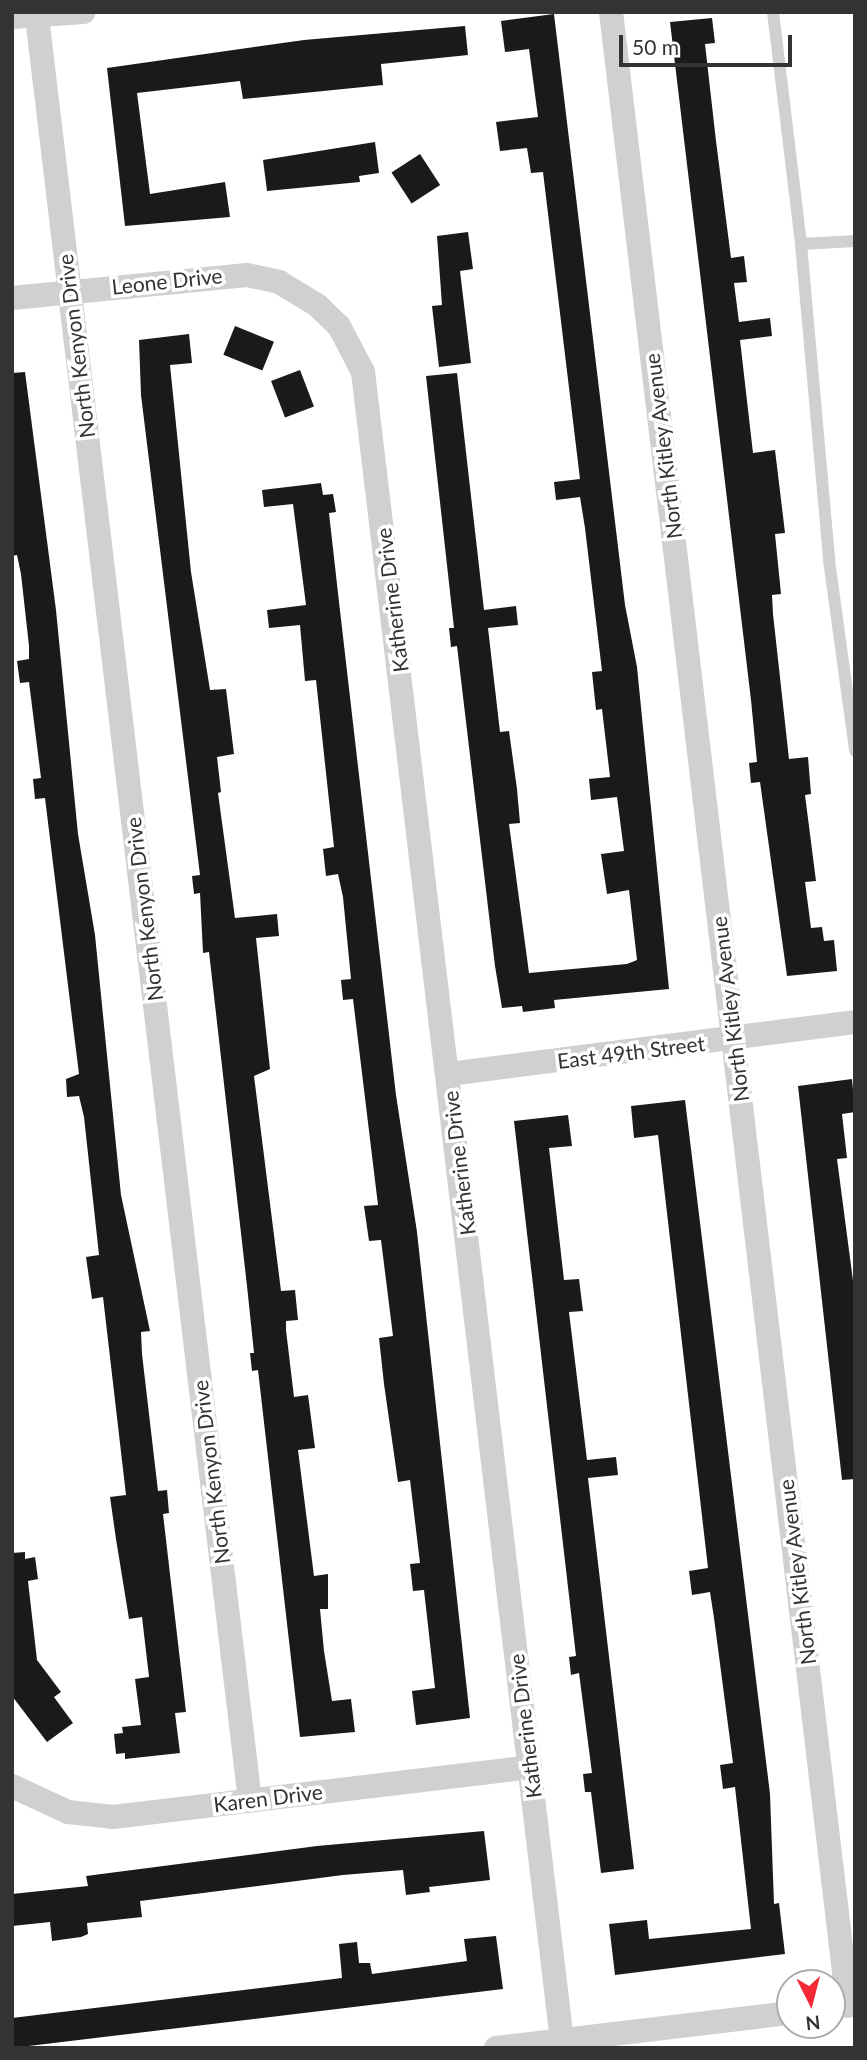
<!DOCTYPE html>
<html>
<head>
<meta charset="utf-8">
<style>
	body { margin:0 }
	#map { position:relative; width:867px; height:2060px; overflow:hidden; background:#fff; font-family:Lato,sans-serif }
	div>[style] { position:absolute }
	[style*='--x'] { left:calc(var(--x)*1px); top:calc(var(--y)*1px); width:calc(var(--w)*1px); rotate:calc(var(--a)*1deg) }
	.building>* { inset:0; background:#1a1a1a; transform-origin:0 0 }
	.lane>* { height:12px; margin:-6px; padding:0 6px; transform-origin:6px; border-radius:6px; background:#d0d0d0 }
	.street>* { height:24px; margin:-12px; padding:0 12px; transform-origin:12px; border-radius:12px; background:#d0d0d0 }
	span { translate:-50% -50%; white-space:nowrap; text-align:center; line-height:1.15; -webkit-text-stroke:7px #fff; paint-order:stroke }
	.street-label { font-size:21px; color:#333 }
	.frame { position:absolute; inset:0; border:14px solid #333; pointer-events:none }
	.north { position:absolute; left:776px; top:1969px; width:70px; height:70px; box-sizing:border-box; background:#fff; border:2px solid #adadad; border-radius:50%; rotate:174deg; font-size:19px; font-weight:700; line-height:28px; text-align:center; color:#333 }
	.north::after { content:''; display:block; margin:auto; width:24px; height:32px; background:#f52936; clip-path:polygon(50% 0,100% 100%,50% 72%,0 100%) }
	.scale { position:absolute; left:619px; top:35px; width:173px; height:32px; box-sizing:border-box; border:4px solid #333; border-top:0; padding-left:9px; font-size:21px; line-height:24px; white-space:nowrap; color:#333; -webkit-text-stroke:5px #fff; paint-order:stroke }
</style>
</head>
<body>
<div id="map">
	<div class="building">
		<div style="clip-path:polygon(554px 14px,625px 605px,637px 667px,669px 989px,554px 1000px,555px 1008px,523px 1012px,522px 1006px,502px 1008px,495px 966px,457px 646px,451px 647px,449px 628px,454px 628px,426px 376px,457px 373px,484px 610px,516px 606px,518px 625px,488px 628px,500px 732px,509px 731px,517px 789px,520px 823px,509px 824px,529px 973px,627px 964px,637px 960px,629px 890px,607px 894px,601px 854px,624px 851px,617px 797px,591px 800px,589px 779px,610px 777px,602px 709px,596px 710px,592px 672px,602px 671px,585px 528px,580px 497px,556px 500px,554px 482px,580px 479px,543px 172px,531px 173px,527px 148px,500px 151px,496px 122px,538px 117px,529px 49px,505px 52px,501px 21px)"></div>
		<div style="clip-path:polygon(712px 18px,715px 43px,705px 44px,716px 141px,731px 258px,744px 256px,747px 282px,734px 283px,739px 322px,770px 318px,772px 336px,740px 340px,753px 453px,775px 450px,783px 516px,785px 533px,775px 534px,781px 594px,772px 595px,773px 614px,789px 759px,808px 757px,811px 794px,805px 795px,816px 881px,805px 882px,811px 928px,822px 927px,824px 941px,834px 940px,837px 971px,787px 976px,760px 782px,751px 783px,749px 763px,757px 762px,751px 700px,670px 22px)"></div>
		<div style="clip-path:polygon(465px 26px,468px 55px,381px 64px,383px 85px,243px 99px,240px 81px,137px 93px,150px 194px,225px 182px,230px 217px,125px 226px,107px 68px,304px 40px)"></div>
		<div style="clip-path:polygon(375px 142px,379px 173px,359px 176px,360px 182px,267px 191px,263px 160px)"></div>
		<div style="left:420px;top:154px;width:37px;height:34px;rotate:57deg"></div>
		<div style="clip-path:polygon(468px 232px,473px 269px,460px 271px,471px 363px,439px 367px,432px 306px,442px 305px,437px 236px)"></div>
		<div style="left:235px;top:326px;width:42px;height:31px;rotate:22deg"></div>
		<div style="clip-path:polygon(189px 334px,192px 363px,170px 365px,191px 572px,210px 690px,226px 689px,234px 754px,217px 757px,221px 792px,218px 793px,235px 918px,277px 914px,279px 936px,256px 938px,270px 1069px,254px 1076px,281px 1291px,295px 1290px,298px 1320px,286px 1321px,286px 1330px,294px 1397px,308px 1395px,315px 1448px,298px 1450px,314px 1576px,328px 1574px,328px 1609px,320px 1609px,324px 1651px,332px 1701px,351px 1699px,355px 1732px,300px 1737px,258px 1370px,252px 1371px,250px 1353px,254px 1353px,247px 1286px,209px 952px,203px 953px,200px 893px,194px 894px,192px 876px,200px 875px,141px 395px,139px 340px)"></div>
		<div style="left:300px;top:370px;width:39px;height:31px;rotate:69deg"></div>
		<div style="clip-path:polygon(25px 372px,56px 610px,78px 834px,95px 935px,121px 1195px,150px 1331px,141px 1332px,142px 1354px,158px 1491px,167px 1490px,169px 1513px,163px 1514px,186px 1712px,175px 1713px,180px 1753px,125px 1759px,125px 1753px,116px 1754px,114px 1734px,123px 1733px,122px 1727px,141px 1725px,135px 1679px,149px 1677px,142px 1617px,129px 1619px,116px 1539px,110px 1497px,126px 1495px,103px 1297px,92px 1299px,86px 1257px,99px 1255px,84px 1117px,79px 1096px,67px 1097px,66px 1079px,79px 1074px,72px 1018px,45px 798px,35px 799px,33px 779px,41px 778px,29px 682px,20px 683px,17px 661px,29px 659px,29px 646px,21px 574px,17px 555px,12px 556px,12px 373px)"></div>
		<div style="clip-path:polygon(321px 483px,323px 495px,333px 494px,336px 512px,329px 513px,339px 602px,396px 1095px,417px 1232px,470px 1718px,416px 1725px,412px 1691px,435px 1688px,424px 1590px,413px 1591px,410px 1564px,420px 1563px,410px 1480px,398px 1482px,384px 1384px,379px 1338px,393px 1336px,381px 1240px,369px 1241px,364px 1206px,378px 1205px,353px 999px,343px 1000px,341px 980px,351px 979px,343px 897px,338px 874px,326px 876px,323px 849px,334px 847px,316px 680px,305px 681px,300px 625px,269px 628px,267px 610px,306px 605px,293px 504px,264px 507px,262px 490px)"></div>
		<div style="clip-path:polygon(852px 1079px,855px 1112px,842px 1114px,847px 1158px,837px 1159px,855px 1296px,855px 1479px,842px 1480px,798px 1086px)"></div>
		<div style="clip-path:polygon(685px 1100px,770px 1794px,774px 1904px,779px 1903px,785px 1954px,615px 1975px,609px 1924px,647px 1920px,649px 1939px,751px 1929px,735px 1787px,723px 1789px,720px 1765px,733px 1763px,714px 1618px,710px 1592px,692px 1595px,689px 1571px,708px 1568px,658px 1135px,634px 1138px,631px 1106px)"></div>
		<div style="clip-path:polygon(568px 1115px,572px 1146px,549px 1148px,564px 1280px,579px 1279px,583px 1311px,569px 1312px,587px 1460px,616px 1457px,618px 1475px,588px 1478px,634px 1869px,601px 1873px,591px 1792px,585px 1792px,583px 1774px,592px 1773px,579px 1673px,571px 1675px,569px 1657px,576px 1656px,514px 1121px)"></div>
		<div style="clip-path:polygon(25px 1552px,25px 1559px,35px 1557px,38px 1579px,28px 1581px,37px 1660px,61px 1692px,54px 1697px,73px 1723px,47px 1742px,12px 1696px,12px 1553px)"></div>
		<div style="clip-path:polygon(484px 1831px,490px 1880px,429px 1887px,430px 1892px,406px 1895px,403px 1870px,343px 1875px,140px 1901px,142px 1917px,87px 1923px,88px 1934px,81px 1937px,52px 1941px,50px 1922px,12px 1926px,12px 1894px,88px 1886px,86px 1876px,317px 1846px)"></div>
		<div style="clip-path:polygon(496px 1936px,503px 1989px,12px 2048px,12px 2018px,342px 1978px,339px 1944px,357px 1942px,359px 1963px,370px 1963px,372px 1974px,467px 1961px,464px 1939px)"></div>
	</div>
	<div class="lane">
		<div style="--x:773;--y:12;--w:234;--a:83.1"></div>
		<div style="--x:801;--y:244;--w:54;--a:-3.2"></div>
		<div style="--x:801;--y:244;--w:317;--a:84.9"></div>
		<div style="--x:829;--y:560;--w:193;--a:82.2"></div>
	</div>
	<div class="street">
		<div style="--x:611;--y:12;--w:2008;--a:83.22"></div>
		<div style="--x:12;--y:17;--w:72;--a:-4"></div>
		<div style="--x:37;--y:17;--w:1796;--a:83.19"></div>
		<div style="--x:12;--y:298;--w:236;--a:-5.6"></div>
		<div style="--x:247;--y:275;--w:33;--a:12"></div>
		<div style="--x:279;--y:282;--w:44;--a:31.2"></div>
		<div style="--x:317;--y:305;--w:30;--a:44"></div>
		<div style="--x:339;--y:326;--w:52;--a:62.4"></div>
		<div style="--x:363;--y:372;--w:1680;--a:83.2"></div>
		<div style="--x:449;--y:1074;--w:409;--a:-7.3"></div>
		<div style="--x:12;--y:1786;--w:62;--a:24.9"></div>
		<div style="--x:68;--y:1812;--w:45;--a:6.3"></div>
		<div style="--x:113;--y:1817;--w:420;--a:-6.8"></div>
		<div style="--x:496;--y:2048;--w:296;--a:-6.8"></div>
	</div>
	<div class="street-label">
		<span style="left:167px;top:281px;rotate:-6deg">Leone Drive</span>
		<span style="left:76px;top:346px;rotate:-97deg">North Kenyon Drive</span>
		<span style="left:663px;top:446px;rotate:-97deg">North Kitley Avenue</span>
		<span style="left:392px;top:600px;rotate:-97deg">Katherine Drive</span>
		<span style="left:144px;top:909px;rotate:-97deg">North Kenyon Drive</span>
		<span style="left:730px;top:1009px;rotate:-97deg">North Kitley Avenue</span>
		<span style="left:631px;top:1052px;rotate:-7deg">East 49th Street</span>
		<span style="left:459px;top:1163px;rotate:-97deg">Katherine Drive</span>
		<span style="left:211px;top:1472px;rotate:-97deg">North Kenyon Drive</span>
		<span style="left:797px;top:1572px;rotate:-97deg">North Kitley Avenue</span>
		<span style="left:525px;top:1726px;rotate:-97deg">Katherine Drive</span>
		<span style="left:268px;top:1798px;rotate:-7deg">Karen Drive</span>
	</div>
	<div class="frame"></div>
	<div class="north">N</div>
	<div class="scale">50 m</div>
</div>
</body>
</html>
